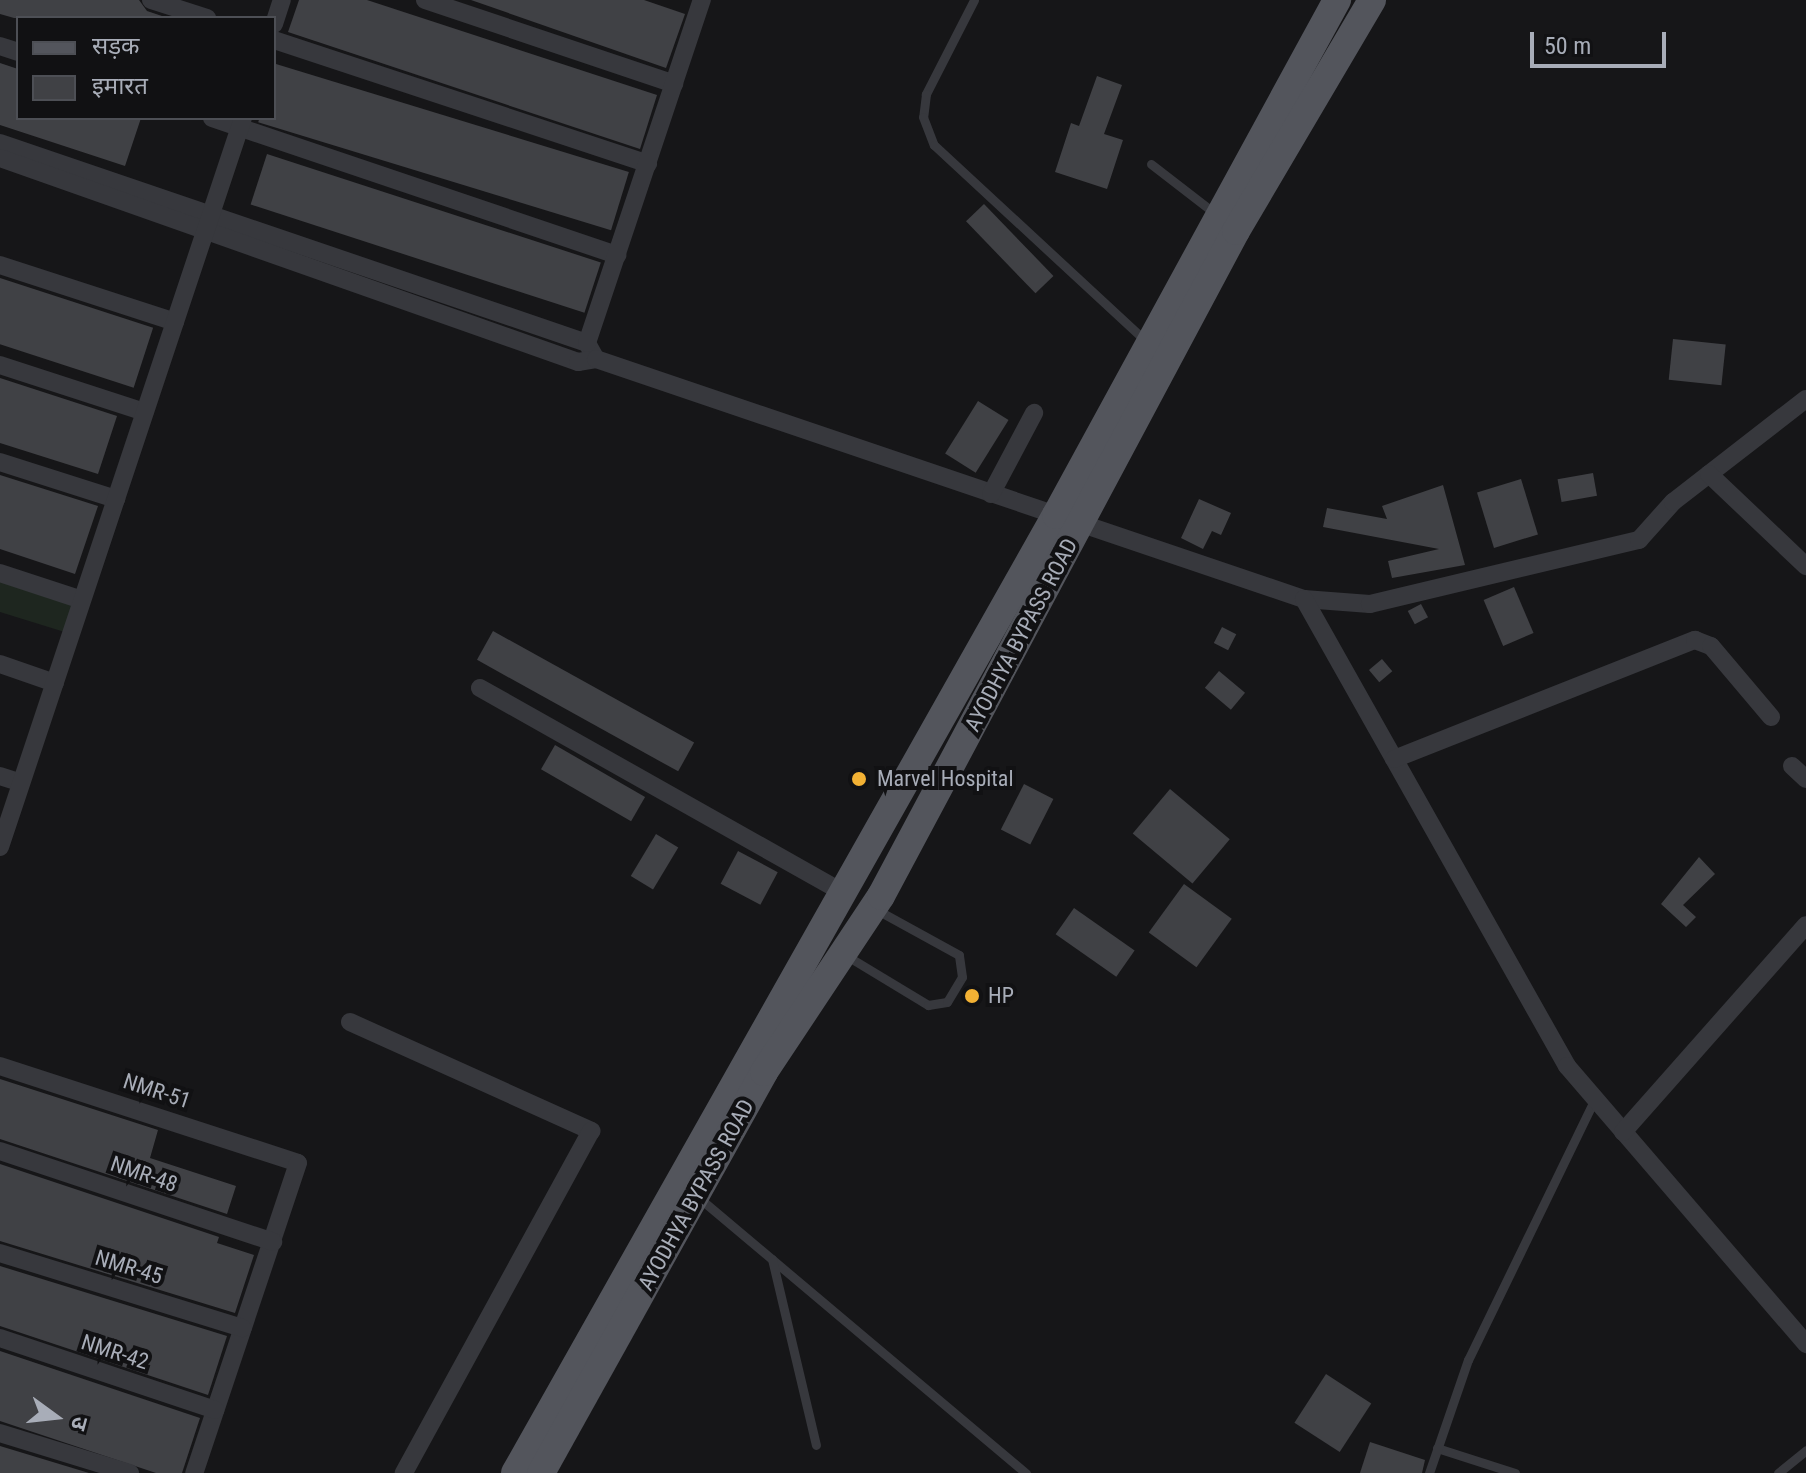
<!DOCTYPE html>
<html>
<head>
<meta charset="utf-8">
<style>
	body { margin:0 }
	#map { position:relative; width:1806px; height:1473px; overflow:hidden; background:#161618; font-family:"Roboto Condensed","Noto Sans Devanagari",sans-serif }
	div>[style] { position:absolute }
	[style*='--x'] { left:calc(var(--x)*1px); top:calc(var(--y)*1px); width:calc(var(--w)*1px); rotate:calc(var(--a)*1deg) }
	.green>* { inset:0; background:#1e261f }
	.building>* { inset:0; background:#404145; transform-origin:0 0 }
	.service>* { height:9px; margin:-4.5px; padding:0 4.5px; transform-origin:4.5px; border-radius:4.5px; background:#37383d }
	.minor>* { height:18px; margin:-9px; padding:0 9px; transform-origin:9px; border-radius:9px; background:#37383d }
	.primary>* { height:28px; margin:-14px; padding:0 14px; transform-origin:14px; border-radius:14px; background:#53555c }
	.dots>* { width:22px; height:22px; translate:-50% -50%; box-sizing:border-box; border:4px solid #111113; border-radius:50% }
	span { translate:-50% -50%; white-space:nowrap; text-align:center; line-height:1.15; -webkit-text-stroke:8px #111113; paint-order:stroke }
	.street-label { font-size:22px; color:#a8adb8 }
	.poi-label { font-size:22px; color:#a8adb8 }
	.left { translate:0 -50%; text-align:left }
	.legend { position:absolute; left:16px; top:16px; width:260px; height:104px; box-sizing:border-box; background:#111113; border:2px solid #4d4f55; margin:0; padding:10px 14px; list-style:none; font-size:24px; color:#a8adb8 }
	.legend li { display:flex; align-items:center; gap:16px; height:40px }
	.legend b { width:40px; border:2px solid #4d4f55 }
	.north { position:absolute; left:16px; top:1377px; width:80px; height:80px; -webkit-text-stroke:6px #111113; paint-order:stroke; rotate:105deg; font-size:22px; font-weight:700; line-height:32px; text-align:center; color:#a8adb8 }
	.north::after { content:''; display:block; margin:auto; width:28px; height:36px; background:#a8adb8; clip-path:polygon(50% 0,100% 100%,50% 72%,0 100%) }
	.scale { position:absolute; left:1530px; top:32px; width:136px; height:36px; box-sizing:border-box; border:4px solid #a8adb8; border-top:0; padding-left:10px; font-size:24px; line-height:28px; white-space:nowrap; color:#a8adb8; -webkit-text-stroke:6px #111113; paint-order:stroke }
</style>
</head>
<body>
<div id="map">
	<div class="green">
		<div style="clip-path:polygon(0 570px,82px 600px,71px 634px,0 612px)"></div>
	</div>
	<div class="building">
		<div style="clip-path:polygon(0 0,139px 0,147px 11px,168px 18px,14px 18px,0 14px)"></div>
		<div style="clip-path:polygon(299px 0,367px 0,657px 95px,640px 149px,288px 32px)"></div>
		<div style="clip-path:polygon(471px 0,644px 0,685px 14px,666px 68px)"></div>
		<div style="clip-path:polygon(0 63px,18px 69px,18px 118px,141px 118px,125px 166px,0 125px)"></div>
		<div style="left:276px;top:64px;width:369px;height:61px;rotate:17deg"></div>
		<div style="clip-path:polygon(1097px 76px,1122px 85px,1104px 134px,1123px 140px,1107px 189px,1055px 172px,1071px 123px,1079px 126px)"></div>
		<div style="left:267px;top:154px;width:351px;height:53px;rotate:18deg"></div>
		<div style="left:984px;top:204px;width:100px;height:25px;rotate:46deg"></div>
		<div style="left:0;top:278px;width:161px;height:63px;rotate:18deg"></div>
		<div style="left:1673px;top:339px;width:53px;height:41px;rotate:6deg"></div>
		<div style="clip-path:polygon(0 378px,117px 416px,98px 474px,0 443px)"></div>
		<div style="left:978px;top:401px;width:36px;height:62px;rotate:32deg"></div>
		<div style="left:1593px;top:473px;width:23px;height:36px;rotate:80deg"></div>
		<div style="clip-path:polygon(0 475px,98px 506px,75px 574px,0 549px)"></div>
		<div style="left:1521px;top:479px;width:58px;height:46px;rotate:73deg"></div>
		<div style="clip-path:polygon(1443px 485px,1465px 565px,1392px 578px,1388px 561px,1439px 549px,1323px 527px,1327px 508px,1387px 519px,1382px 506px)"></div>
		<div style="clip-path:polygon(1199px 499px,1231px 513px,1221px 535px,1212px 531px,1203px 549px,1181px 538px)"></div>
		<div style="left:1514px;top:587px;width:50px;height:33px;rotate:67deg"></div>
		<div style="left:1421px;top:604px;width:15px;height:15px;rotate:62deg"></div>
		<div style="left:1222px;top:627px;width:16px;height:18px;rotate:27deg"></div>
		<div style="left:493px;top:631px;width:230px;height:33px;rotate:29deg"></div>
		<div style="left:1382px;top:659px;width:16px;height:17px;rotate:50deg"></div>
		<div style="left:1219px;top:671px;width:34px;height:22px;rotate:40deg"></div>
		<div style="left:555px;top:745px;width:104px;height:28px;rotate:30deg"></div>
		<div style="left:1024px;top:784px;width:33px;height:51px;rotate:27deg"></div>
		<div style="left:1170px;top:789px;width:78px;height:58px;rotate:40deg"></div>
		<div style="left:656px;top:834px;width:26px;height:49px;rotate:31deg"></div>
		<div style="left:738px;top:851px;width:45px;height:37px;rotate:28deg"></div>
		<div style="clip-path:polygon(1699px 857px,1715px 874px,1683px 905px,1696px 917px,1686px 927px,1661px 904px)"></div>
		<div style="left:1184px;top:884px;width:59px;height:60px;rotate:36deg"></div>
		<div style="left:1074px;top:908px;width:74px;height:32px;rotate:35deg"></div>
		<div style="clip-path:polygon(0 1079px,158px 1130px,150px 1158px,236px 1186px,227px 1214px,0 1139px)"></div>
		<div style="clip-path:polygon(0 1164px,219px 1237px,217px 1243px,254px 1255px,235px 1313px,0 1241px)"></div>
		<div style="clip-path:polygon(0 1266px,227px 1336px,208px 1395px,0 1326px)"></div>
		<div style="clip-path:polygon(0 1351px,200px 1418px,182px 1473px,156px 1473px,0 1421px)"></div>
		<div style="left:1326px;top:1374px;width:54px;height:58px;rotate:33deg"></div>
		<div style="clip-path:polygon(1370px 1442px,1425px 1460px,1422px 1473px,1360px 1473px)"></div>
		<div style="clip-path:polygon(0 1446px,89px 1473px,0 1473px)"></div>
	</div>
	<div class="service">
		<div style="--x:974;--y:0;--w:106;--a:117.1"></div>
		<div style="--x:926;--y:94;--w:23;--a:97"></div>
		<div style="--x:923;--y:117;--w:30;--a:69"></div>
		<div style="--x:934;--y:145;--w:290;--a:42.8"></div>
		<div style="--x:1151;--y:164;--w:83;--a:37.7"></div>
		<div style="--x:847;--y:956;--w:95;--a:31.2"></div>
		<div style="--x:928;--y:1005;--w:19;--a:-9"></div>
		<div style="--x:947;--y:1002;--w:29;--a:-59"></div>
		<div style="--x:962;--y:977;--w:22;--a:-98"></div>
		<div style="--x:959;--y:955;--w:94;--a:-151.2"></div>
		<div style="--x:698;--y:1197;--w:429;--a:40.1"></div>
		<div style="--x:772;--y:1259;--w:191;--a:76.7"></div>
		<div style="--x:1437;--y:1448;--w:82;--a:17.8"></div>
		<div style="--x:1429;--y:1473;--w:120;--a:-71"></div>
		<div style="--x:1468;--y:1360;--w:290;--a:-64.1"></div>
		<div style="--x:1778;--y:1473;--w:36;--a:-39"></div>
	</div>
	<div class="minor">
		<div style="--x:151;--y:0;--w:59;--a:17.8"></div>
		<div style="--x:425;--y:0;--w:263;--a:18.6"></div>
		<div style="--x:274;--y:24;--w:25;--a:-72"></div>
		<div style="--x:274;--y:40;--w:394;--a:18.3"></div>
		<div style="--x:0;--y:46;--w:19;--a:18"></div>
		<div style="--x:212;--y:118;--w:428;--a:18.7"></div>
		<div style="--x:0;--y:143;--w:620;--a:18.81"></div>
		<div style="--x:587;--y:343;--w:18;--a:61"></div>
		<div style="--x:0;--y:158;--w:613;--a:19.44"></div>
		<div style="--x:578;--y:362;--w:18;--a:-9"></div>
		<div style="--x:596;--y:359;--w:748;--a:18.73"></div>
		<div style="--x:1304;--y:599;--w:66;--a:4.3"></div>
		<div style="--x:1370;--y:604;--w:277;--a:-13.4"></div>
		<div style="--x:1639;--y:540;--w:51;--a:-48.2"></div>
		<div style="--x:1673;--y:502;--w:168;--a:-37.8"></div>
		<div style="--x:0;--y:265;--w:184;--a:18"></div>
		<div style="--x:587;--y:343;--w:362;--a:-71.5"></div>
		<div style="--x:0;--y:365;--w:152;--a:18"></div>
		<div style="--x:0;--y:462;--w:122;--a:17.7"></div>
		<div style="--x:1709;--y:474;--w:134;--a:43.5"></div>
		<div style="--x:991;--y:494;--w:92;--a:-62"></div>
		<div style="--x:0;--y:573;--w:86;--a:18.2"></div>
		<div style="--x:1304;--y:599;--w:536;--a:60.61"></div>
		<div style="--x:1567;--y:1066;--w:367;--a:49.3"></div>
		<div style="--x:0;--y:664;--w:58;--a:19.1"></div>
		<div style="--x:480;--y:688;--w:414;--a:29.4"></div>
		<div style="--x:1394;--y:759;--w:324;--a:-21.6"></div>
		<div style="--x:1695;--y:640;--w:17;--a:21"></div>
		<div style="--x:1711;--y:646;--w:93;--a:49.8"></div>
		<div style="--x:1792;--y:766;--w:19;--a:43"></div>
		<div style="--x:0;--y:776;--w:22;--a:18"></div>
		<div style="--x:0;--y:847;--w:768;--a:-71.57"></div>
		<div style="--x:350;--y:1022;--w:265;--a:24.3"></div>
		<div style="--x:591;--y:1131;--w:390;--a:118.7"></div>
		<div style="--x:0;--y:1066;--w:313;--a:18"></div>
		<div style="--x:298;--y:1163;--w:327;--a:108.5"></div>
		<div style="--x:1623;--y:1132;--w:276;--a:-48.5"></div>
		<div style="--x:0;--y:1151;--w:288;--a:18.4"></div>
		<div style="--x:0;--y:1253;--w:254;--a:17.2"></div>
		<div style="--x:0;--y:1338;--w:227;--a:18.5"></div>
		<div style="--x:0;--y:1433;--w:136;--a:17.1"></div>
	</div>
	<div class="primary">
		<div style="--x:515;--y:1473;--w:1100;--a:-60.55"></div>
		<div style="--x:1056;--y:515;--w:587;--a:-61.38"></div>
		<div style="--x:541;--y:1473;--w:459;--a:-60.9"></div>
		<div style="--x:764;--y:1072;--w:211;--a:-56.4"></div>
		<div style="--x:881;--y:896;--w:754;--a:-61.91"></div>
		<div style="--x:1236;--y:231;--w:268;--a:-59.5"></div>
	</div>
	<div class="dots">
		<div style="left:859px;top:779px;background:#f2b134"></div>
		<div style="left:972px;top:996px;background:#f2b134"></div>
	</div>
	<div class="street-label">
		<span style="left:1021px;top:635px;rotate:-62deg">AYODHYA BYPASS ROAD</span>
		<span style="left:157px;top:1091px;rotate:18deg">NMR-51</span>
		<span style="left:144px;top:1174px;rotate:19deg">NMR-48</span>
		<span style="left:696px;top:1195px;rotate:-61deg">AYODHYA BYPASS ROAD</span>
		<span style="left:129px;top:1267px;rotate:17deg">NMR-45</span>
		<span style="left:115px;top:1352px;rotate:18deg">NMR-42</span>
	</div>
	<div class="poi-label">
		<span class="left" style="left:877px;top:779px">Marvel Hospital</span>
		<span class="left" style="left:988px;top:996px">HP</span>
	</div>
	<ul class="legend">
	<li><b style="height:10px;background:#53555c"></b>सड़क</li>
	<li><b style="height:22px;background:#404145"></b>इमारत</li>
	</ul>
	<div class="north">उ</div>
	<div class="scale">50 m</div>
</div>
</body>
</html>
